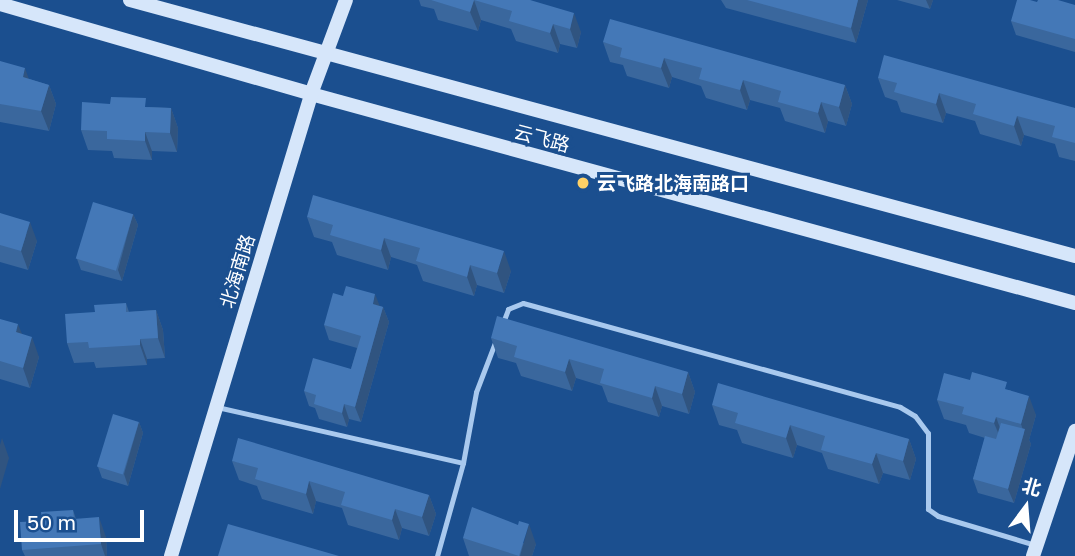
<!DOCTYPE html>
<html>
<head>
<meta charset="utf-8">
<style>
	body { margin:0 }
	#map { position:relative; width:1075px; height:556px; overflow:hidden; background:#1b4f8f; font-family:"Golos Text","Noto Sans SC",sans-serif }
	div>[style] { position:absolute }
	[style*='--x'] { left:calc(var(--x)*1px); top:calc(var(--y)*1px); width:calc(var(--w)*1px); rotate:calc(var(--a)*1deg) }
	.lane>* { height:5px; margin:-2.5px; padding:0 2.5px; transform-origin:2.5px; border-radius:2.5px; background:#a9c9ee }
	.secondary>* { height:14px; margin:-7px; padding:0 7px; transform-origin:7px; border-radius:7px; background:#d6e6fa }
	.wall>* { inset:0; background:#3a679d }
	.shaded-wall>* { inset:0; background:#305480 }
	.building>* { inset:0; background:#4478b7; transform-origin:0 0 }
	.dots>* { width:19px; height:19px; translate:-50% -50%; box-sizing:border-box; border:4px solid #1b4f8f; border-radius:50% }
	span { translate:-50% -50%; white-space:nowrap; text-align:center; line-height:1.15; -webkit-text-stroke:6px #1b4f8f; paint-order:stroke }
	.street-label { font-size:19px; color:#fff }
	.poi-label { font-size:19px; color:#fff; font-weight:700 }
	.left { translate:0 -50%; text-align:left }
	.north { position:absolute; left:991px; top:472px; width:70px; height:70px; -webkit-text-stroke:5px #1b4f8f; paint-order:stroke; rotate:16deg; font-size:19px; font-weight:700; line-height:28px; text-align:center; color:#fff }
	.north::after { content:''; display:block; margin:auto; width:24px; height:32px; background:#fff; clip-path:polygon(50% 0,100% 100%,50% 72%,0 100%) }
	.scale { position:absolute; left:14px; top:510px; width:130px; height:32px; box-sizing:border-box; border:4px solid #fff; border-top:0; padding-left:9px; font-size:21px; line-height:24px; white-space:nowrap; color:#fff; -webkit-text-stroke:5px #1b4f8f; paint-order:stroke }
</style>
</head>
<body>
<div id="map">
	<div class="lane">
		<div style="--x:502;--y:325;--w:17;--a:-69"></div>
		<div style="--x:508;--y:309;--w:16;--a:-22"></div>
		<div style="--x:523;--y:303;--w:391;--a:15.4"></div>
		<div style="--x:900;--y:407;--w:17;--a:31"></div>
		<div style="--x:915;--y:416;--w:21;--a:53"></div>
		<div style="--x:928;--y:433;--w:76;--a:90"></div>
		<div style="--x:928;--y:509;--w:12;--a:35"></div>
		<div style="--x:938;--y:516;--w:101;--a:16.6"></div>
		<div style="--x:217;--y:407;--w:252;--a:12.8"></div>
		<div style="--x:437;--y:556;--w:97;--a:-74.4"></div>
		<div style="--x:463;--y:463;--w:72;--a:-79.6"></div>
		<div style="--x:476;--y:392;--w:56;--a:-69"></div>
	</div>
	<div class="secondary">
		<div style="--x:130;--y:0;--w:979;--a:15.16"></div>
		<div style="--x:0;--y:4;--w:324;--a:16.1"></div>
		<div style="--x:311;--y:94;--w:792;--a:15.3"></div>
		<div style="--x:171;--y:556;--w:483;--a:-73.1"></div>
		<div style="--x:311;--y:94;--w:100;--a:-69.6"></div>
		<div style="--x:1033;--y:556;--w:132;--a:-71.4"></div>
	</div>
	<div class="wall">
		<div style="clip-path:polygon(419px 0,530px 0,581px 32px,577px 48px,560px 44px,558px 53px,516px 41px,511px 29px,481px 20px,478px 31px,438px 20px,434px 9px,421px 6px)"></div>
		<div style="clip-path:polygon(721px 0,868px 0,856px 43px,726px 8px)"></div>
		<div style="clip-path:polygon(897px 0,933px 0,930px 9px)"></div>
		<div style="clip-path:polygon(1037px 2px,1075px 5px,1075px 52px,1016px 35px,1011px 21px)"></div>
		<div style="clip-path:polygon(603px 42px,845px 85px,852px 104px,846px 126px,828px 121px,825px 133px,785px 121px,780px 108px,750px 100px,747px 110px,706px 98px,701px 86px,672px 77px,669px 88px,627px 76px,623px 65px,610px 62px)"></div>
		<div style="clip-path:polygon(0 61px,29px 79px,49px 85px,56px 104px,49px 131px,0 122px)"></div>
		<div style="clip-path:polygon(878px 78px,1075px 108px,1075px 161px,1059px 157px,1055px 144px,1024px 135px,1021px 146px,980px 134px,975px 121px,946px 113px,943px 123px,901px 112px,897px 101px,885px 97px)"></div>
		<div style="clip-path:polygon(149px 107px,171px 108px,178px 128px,177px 152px,152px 151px,152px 160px,114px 158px,112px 151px,88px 150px,81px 130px)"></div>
		<div style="clip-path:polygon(0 213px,37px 241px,28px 270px,0 262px)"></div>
		<div style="clip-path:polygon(133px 214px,138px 225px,122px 281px,81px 270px,77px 259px)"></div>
		<div style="clip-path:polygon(307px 217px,511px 271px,504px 293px,477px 285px,474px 296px,423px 281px,417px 265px,391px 257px,388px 270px,337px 255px,332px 242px,314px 237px)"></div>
		<div style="clip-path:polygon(126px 303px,129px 312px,156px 310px,163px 330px,165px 358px,147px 359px,147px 365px,96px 368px,94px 362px,74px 363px,67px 343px,95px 312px)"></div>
		<div style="clip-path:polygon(380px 306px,383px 307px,389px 322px,361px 422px,349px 419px,347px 427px,319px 419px,315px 408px,309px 406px,304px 391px,351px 369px,357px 348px,329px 340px,324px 325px)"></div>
		<div style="clip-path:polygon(0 319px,22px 334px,39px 357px,30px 388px,0 379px)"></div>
		<div style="clip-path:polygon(491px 338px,688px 372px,695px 392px,689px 414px,662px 406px,659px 417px,608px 402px,602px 386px,576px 378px,572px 391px,521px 376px,516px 363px,498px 358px)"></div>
		<div style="clip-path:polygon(1010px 390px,1036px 415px,1029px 440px,1031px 444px,1014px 503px,978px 493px,973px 479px,985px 438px,969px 433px,966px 425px,944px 419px,937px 400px)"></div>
		<div style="clip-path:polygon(712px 405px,909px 439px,916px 459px,910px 480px,883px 473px,879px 484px,828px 469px,822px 453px,797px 445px,793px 458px,742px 443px,737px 430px,719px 425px)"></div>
		<div style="clip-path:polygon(139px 422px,143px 433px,128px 486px,102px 478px,98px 467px)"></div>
		<div style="clip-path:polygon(232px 461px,429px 495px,436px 514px,429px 536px,402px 528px,399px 540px,348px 525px,342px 508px,316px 501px,313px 514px,262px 499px,257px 486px,239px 480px)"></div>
		<div style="clip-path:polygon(73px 510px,76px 519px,106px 537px,107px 556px,25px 556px,22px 550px,42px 521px)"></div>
		<div style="clip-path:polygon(463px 538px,536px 544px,532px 556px,469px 556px)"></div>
	</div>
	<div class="shaded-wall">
		<div style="clip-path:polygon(474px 0,481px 20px,478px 31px,470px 12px)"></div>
		<div style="clip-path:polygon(858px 0,868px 0,856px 43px,851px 28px)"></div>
		<div style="clip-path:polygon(926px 0,933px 0,930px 9px)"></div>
		<div style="clip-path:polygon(574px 13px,581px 32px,577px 48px,570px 29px)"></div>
		<div style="clip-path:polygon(553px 24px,560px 44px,558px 53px,550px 33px)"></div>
		<div style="clip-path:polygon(664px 58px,672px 77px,669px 88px,661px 68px)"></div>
		<div style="clip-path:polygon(25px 68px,32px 88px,23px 77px)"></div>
		<div style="clip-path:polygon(743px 80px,750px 100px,747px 110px,740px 90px)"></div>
		<div style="clip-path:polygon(49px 85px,56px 104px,49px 131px,41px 111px)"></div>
		<div style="clip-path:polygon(845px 85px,852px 104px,846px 126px,839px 107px)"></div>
		<div style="clip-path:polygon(939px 93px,946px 113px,943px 123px,936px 104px)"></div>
		<div style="clip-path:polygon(821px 102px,828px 121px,825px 133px,818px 113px)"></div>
		<div style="clip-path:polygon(171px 108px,178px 128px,177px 152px,170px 133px)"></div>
		<div style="clip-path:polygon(1017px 116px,1024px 135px,1021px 146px,1014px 126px)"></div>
		<div style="clip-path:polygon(145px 132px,152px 151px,152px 160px,145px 141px)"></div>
		<div style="clip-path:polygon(133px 214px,138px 225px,122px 281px,118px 270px)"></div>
		<div style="clip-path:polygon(30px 222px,37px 241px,28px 270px,21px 251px)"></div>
		<div style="clip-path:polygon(384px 238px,391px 257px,388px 270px,381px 250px)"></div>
		<div style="clip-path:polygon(504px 251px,511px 271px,504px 293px,497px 273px)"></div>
		<div style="clip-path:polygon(470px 265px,477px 285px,474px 296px,467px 277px)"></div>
		<div style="clip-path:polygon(375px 294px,381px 309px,373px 304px)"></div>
		<div style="clip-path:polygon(383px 307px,389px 322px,361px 422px,355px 407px)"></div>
		<div style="clip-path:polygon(156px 310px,163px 330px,165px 358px,158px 338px)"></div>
		<div style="clip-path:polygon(18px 324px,26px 344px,16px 332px)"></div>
		<div style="clip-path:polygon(32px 337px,39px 357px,30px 388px,23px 368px)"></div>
		<div style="clip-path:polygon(140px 339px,147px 359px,147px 365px,140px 345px)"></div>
		<div style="clip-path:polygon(569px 359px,576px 378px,572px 391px,565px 372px)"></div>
		<div style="clip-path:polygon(688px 372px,695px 392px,689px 414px,682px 394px)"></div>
		<div style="clip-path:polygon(655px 386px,662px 406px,659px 417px,652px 398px)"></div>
		<div style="clip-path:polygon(1029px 396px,1036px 415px,1029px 440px,1031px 444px,1014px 503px,1008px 489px,1024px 433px,1021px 424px)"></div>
		<div style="clip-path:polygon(344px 404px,349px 419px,347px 427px,342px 413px)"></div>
		<div style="clip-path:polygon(996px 417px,1003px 436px,1002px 442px,994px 423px)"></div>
		<div style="clip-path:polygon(139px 422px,143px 433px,128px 486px,124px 474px)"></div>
		<div style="clip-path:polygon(790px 425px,797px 445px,793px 458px,786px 438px)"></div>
		<div style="clip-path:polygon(2px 438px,9px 458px,0 489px,0 445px)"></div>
		<div style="clip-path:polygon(909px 439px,916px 459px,910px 480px,903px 461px)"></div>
		<div style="clip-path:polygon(876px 453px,883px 473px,879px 484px,872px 464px)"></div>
		<div style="clip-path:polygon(309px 481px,316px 501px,313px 514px,306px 494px)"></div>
		<div style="clip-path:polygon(429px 495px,436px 514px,429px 536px,422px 517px)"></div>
		<div style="clip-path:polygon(395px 509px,402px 528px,399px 540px,392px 520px)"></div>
		<div style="clip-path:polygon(99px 517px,106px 537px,107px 556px,105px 556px,101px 544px)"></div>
		<div style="clip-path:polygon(529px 524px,536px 544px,532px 556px,520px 556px)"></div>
	</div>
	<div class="building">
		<div style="clip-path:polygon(431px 0,530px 0,574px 13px,570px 29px,553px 24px,550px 33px,509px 21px,512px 11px,474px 0,470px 12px)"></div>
		<div style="clip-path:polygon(747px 0,858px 0,851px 28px)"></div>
		<div style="clip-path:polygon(1017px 0,1030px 0,1037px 2px,1038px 0,1058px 0,1075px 5px,1075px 39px,1011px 21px)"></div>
		<div style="clip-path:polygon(610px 19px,845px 85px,839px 107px,821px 102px,818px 113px,778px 102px,781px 91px,743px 80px,740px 90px,699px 79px,702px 68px,664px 58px,661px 68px,620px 57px,622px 48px,603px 42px)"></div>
		<div style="clip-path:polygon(884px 55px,1075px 108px,1075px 143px,1052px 137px,1055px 126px,1017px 116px,1014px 126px,973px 114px,976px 104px,939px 93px,936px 104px,894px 92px,897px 83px,878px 78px)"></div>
		<div style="clip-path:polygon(0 61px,25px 68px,23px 77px,49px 85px,41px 111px,0 104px)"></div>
		<div style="clip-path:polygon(111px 97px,146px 98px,145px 107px,171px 108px,170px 133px,145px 132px,145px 141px,107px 139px,107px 131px,81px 130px,82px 102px,110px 104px)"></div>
		<div style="clip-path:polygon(313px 195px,504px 251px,497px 273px,470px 265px,467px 277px,416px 261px,420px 248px,384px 238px,381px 250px,330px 235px,333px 225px,307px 217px)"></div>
		<div style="left:93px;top:202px;width:42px;height:59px;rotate:17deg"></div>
		<div style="clip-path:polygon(0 213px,30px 222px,21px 251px,0 245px)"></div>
		<div style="clip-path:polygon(346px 286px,375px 294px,373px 304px,383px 307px,355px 407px,344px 404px,342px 413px,314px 404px,316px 395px,304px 391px,313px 358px,351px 369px,361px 336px,324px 325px,333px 293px,343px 296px)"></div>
		<div style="clip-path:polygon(126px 303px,126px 312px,156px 310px,158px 338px,140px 339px,140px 345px,89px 348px,88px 342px,67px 343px,65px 314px,95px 312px,94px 305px)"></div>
		<div style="clip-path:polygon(497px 316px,688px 372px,682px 394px,655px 386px,652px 398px,600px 383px,604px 369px,569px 359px,565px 372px,514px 357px,517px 346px,491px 338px)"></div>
		<div style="clip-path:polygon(0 319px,18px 324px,16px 332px,32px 337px,23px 368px,0 361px)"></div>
		<div style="clip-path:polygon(972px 372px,1007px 382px,1005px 389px,1029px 396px,1021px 424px,996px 417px,994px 423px,962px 414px,964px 407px,937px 400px,944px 373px,970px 380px)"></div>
		<div style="clip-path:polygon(718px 383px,909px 439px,903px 461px,876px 453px,872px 464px,821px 450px,825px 436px,790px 425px,786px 438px,735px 423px,738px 413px,712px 405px)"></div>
		<div style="left:113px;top:414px;width:27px;height:55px;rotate:17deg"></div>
		<div style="clip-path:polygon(1001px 423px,1025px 429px,1008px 489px,973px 479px,985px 436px,996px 439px)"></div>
		<div style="clip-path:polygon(238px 438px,429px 495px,422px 517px,395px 509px,392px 520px,341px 505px,345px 492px,309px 481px,306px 494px,255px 479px,258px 468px,232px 461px)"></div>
		<div style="clip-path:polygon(472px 507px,518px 525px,519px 521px,529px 524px,519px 556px,463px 538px)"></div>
		<div style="clip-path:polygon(73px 510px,74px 519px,99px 517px,101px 544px,22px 550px,20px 522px,42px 521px,41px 512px)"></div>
		<div style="clip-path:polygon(228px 524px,339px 556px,218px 556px)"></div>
	</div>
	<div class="dots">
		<div style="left:583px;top:183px;background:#ffd166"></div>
	</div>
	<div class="street-label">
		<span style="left:542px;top:138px;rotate:15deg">云飞路</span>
		<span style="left:237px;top:271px;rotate:-73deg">北海南路</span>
	</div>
	<div class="poi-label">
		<span class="left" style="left:597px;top:183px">云飞路北海南路口</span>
	</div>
	<div class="north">北</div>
	<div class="scale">50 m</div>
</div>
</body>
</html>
